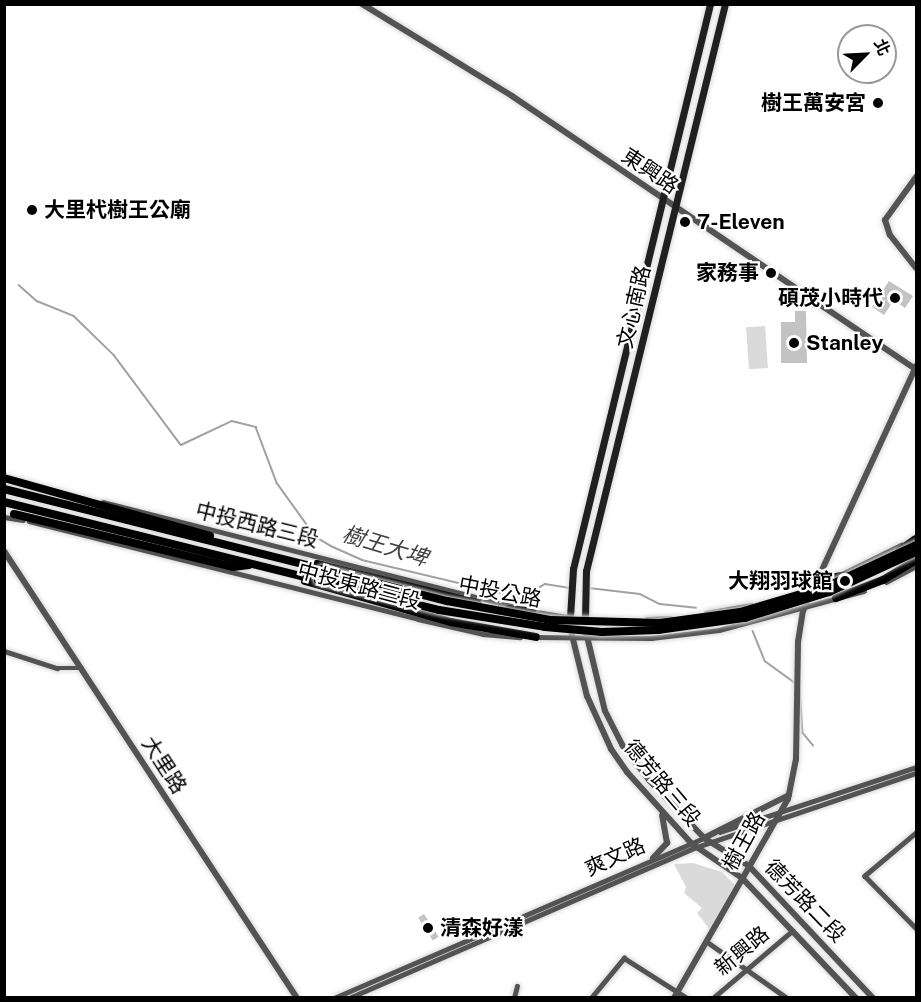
<!DOCTYPE html>
<html>
<head>
<meta charset="utf-8">
<style>
	body { margin:0 }
	#map { position:relative; width:921px; height:1002px; overflow:hidden; background:#fff; font-family:"Public Sans","Noto Sans TC",sans-serif }
	div>[style] { position:absolute }
	[style*='--x'] { left:calc(var(--x)*1px); top:calc(var(--y)*1px); width:calc(var(--w)*1px); rotate:calc(var(--a)*1deg) }
	.green>* { inset:0; background:#dadada; transform-origin:0 0 }
	.stream>* { height:1.5px; margin:-0.75px; padding:0 0.75px; transform-origin:0.75px; border-radius:0.75px; background:#a1a1a1 }
	.building>* { inset:0; background:#c3c3c3; transform-origin:0 0 }
	.roads { filter:drop-shadow(0 0 2px #dbdbdb) drop-shadow(0 0 2px #dbdbdb) }
	.minor>* { height:4.5px; margin:-2.25px; padding:0 2.25px; transform-origin:2.25px; border-radius:2.25px; background:#535353 }
	.tertiary>* { height:6px; margin:-3px; padding:0 3px; transform-origin:3px; border-radius:3px; background:#535353 }
	.secondary>* { height:7px; margin:-3.5px; padding:0 3.5px; transform-origin:3.5px; border-radius:3.5px; background:#202020 }
	.primary>* { height:8px; margin:-4px; padding:0 4px; transform-origin:4px; border-radius:4px; background:#000 }
	.bridges { filter:drop-shadow(0 0 2px #dbdbdb) drop-shadow(0 0 2px #dbdbdb) }
	.primary-bridge>* { height:8px; margin:-4px; padding:0 4px; transform-origin:4px; border-radius:4px; background:#000 }
	.dots>* { width:16px; height:16px; translate:-50% -50%; box-sizing:border-box; border:3px solid #fff; border-radius:50% }
	span { translate:-50% -50%; white-space:nowrap; text-align:center; line-height:1.15; -webkit-text-stroke:4.5px #fff; paint-order:stroke }
	.poi-label { font-size:21px; color:#000; font-weight:700 }
	.right { translate:-100% -50%; text-align:right }
	.left { translate:0 -50%; text-align:left }
	.street-label { font-size:21px; color:#000 }
	.water-label { font-size:22px; color:#424242; font-style:italic }
	.frame { position:absolute; inset:0; border:6px solid #000; pointer-events:none }
	.north { position:absolute; left:837px; top:24px; width:60px; height:60px; box-sizing:border-box; background:#fff; border:2px solid #999; border-radius:50%; rotate:66deg; font-size:16px; font-weight:700; line-height:24px; text-align:center; color:#000 }
	.north::after { content:''; display:block; margin:auto; width:21px; height:27px; background:#000; clip-path:polygon(50% 0,100% 100%,50% 72%,0 100%) }
</style>
</head>
<body>
<div id="map">
	<div class="green">
		<div style="left:765px;top:326px;width:42px;height:19px;rotate:86deg"></div>
		<div style="clip-path:polygon(693px 863px,722px 872px,736px 886px,710px 930px,697px 913px,702px 908px,684px 893px,686px 887px,674px 864px)"></div>
	</div>
	<div class="stream">
		<div style="--x:19;--y:285;--w:24;--a:42"></div>
		<div style="--x:37;--y:301;--w:40;--a:22"></div>
		<div style="--x:74;--y:316;--w:56;--a:44.3"></div>
		<div style="--x:114;--y:355;--w:112;--a:53.3"></div>
		<div style="--x:181;--y:445;--w:56;--a:-25.2"></div>
		<div style="--x:232;--y:421;--w:25;--a:14"></div>
		<div style="--x:256;--y:427;--w:60;--a:69.4"></div>
		<div style="--x:277;--y:483;--w:67;--a:54.2"></div>
		<div style="--x:316;--y:537;--w:17;--a:31"></div>
		<div style="--x:331;--y:546;--w:34;--a:24"></div>
		<div style="--x:362;--y:560;--w:163;--a:13.4"></div>
		<div style="--x:521;--y:598;--w:28;--a:-30"></div>
		<div style="--x:545;--y:584;--w:25;--a:9"></div>
		<div style="--x:589;--y:588;--w:51;--a:6.7"></div>
		<div style="--x:640;--y:594;--w:22;--a:27"></div>
		<div style="--x:660;--y:604;--w:36;--a:6"></div>
		<div style="--x:753;--y:631;--w:32;--a:68"></div>
		<div style="--x:765;--y:661;--w:36;--a:36"></div>
		<div style="--x:800;--y:687;--w:46;--a:86.3"></div>
		<div style="--x:803;--y:733;--w:16;--a:50"></div>
	</div>
	<div class="building">
		<div style="clip-path:polygon(889px 281px,913px 296px,905px 308px,894px 300px,884px 315px,872px 307px)"></div>
		<div style="clip-path:polygon(795px 311px,806px 311px,807px 363px,781px 363px,781px 322px,795px 322px)"></div>
		<div style="left:424px;top:914px;width:27px;height:7px;rotate:57deg"></div>
	</div>
	<div class="roads">
		<div class="minor">
			<div style="--x:103;--y:502;--w:426;--a:14.3"></div>
			<div style="--x:4;--y:517;--w:19;--a:9"></div>
			<div style="--x:29;--y:521;--w:401;--a:14.1"></div>
			<div style="--x:418;--y:619;--w:67;--a:13"></div>
			<div style="--x:483;--y:634;--w:37;--a:5"></div>
			<div style="--x:844;--y:573;--w:64;--a:-26.2"></div>
			<div style="--x:886;--y:582;--w:34;--a:-28"></div>
			<div style="--x:802;--y:590;--w:33;--a:-21"></div>
			<div style="--x:530;--y:611;--w:39;--a:9"></div>
			<div style="--x:706;--y:613;--w:46;--a:-10.1"></div>
			<div style="--x:647;--y:619;--w:24;--a:-2"></div>
			<div style="--x:534;--y:637;--w:117;--a:0.5"></div>
			<div style="--x:651;--y:638;--w:68;--a:-6.7"></div>
			<div style="--x:719;--y:630;--w:150;--a:-15.1"></div>
			<div style="--x:4;--y:651;--w:56;--a:17.8"></div>
			<div style="--x:57;--y:668;--w:25;--a:0"></div>
			<div style="--x:720;--y:832;--w:206;--a:-18.3"></div>
			<div style="--x:916;--y:833;--w:67;--a:139.9"></div>
			<div style="--x:865;--y:876;--w:73;--a:45.6"></div>
			<div style="--x:706;--y:941;--w:99;--a:35.1"></div>
			<div style="--x:334;--y:998;--w:405;--a:-23.4"></div>
			<div style="--x:349;--y:998;--w:379;--a:-23.5"></div>
			<div style="--x:697;--y:847;--w:231;--a:-18.7"></div>
			<div style="--x:514;--y:998;--w:12;--a:-76"></div>
			<div style="--x:591;--y:998;--w:52;--a:-50.5"></div>
			<div style="--x:624;--y:958;--w:75;--a:32.4"></div>
			<div style="--x:713;--y:998;--w:104;--a:-40.3"></div>
		</div>
		<div class="tertiary">
			<div style="--x:362;--y:4;--w:176;--a:31.5"></div>
			<div style="--x:512;--y:96;--w:488;--a:34.1"></div>
			<div style="--x:916;--y:177;--w:53;--a:125.8"></div>
			<div style="--x:885;--y:220;--w:16;--a:72"></div>
			<div style="--x:890;--y:235;--w:42;--a:51.8"></div>
			<div style="--x:4;--y:551;--w:534;--a:56.76"></div>
			<div style="--x:570;--y:627;--w:71;--a:76.2"></div>
			<div style="--x:587;--y:696;--w:58;--a:65.6"></div>
			<div style="--x:611;--y:749;--w:28;--a:55"></div>
			<div style="--x:627;--y:772;--w:96;--a:48"></div>
			<div style="--x:691;--y:843;--w:62;--a:34.5"></div>
			<div style="--x:742;--y:878;--w:166;--a:46.5"></div>
			<div style="--x:585;--y:628;--w:85;--a:76.5"></div>
			<div style="--x:605;--y:711;--w:39;--a:63"></div>
			<div style="--x:623;--y:746;--w:44;--a:52.4"></div>
			<div style="--x:650;--y:781;--w:79;--a:46.5"></div>
			<div style="--x:704;--y:838;--w:53;--a:31.9"></div>
			<div style="--x:749;--y:866;--w:181;--a:46.8"></div>
			<div style="--x:704;--y:838;--w:95;--a:-26.8"></div>
			<div style="--x:653;--y:858;--w:21;--a:-47"></div>
			<div style="--x:667;--y:843;--w:28;--a:-100"></div>
			<div style="--x:674;--y:998;--w:229;--a:-60.2"></div>
			<div style="--x:788;--y:799;--w:41;--a:-78.7"></div>
			<div style="--x:796;--y:759;--w:117;--a:-89"></div>
			<div style="--x:798;--y:642;--w:31;--a:-81"></div>
			<div style="--x:803;--y:611;--w:270;--a:-65.2"></div>
		</div>
		<div class="secondary">
			<div style="--x:570;--y:617;--w:48;--a:-86.4"></div>
			<div style="--x:573;--y:569;--w:581;--a:-76.37"></div>
			<div style="--x:585;--y:618;--w:47;--a:-88.8"></div>
			<div style="--x:586;--y:571;--w:584;--a:-76.23"></div>
		</div>
		<div class="primary">
			<div style="--x:4;--y:478;--w:214;--a:15.7"></div>
			<div style="--x:4;--y:489;--w:328;--a:14.1"></div>
			<div style="--x:4;--y:502;--w:324;--a:14"></div>
			<div style="--x:14;--y:514;--w:225;--a:13.6"></div>
			<div style="--x:233;--y:567;--w:16;--a:-7"></div>
			<div style="--x:900;--y:550;--w:19;--a:-35"></div>
			<div style="--x:317;--y:564;--w:165;--a:13.7"></div>
			<div style="--x:831;--y:578;--w:15;--a:-11"></div>
			<div style="--x:305;--y:581;--w:152;--a:15.7"></div>
			<div style="--x:451;--y:622;--w:86;--a:10"></div>
			<div style="--x:836;--y:598;--w:50;--a:-21"></div>
			<div style="--x:883;--y:580;--w:39;--a:-31"></div>
			<div style="--x:509;--y:609;--w:23;--a:7"></div>
		</div>
	</div>
	<div class="bridges">
		<div class="primary-bridge">
			<div style="--x:322;--y:569;--w:129;--a:14.4"></div>
			<div style="--x:447;--y:601;--w:106;--a:10.4"></div>
			<div style="--x:551;--y:620;--w:109;--a:1.6"></div>
			<div style="--x:660;--y:623;--w:81;--a:-7.8"></div>
			<div style="--x:740;--y:612;--w:92;--a:-16.5"></div>
			<div style="--x:828;--y:586;--w:97;--a:-25"></div>
			<div style="--x:318;--y:580;--w:125;--a:13.9"></div>
			<div style="--x:439;--y:610;--w:107;--a:9.1"></div>
			<div style="--x:545;--y:627;--w:57;--a:5"></div>
			<div style="--x:602;--y:632;--w:56;--a:-2"></div>
			<div style="--x:658;--y:630;--w:88;--a:-7.9"></div>
			<div style="--x:745;--y:618;--w:88;--a:-17.2"></div>
			<div style="--x:829;--y:592;--w:96;--a:-24.7"></div>
		</div>
	</div>
	<div class="dots">
		<div style="left:878px;top:103px;background:#000"></div>
		<div style="left:32px;top:210px;background:#000"></div>
		<div style="left:685px;top:222px;background:#000"></div>
		<div style="left:771px;top:273px;background:#000"></div>
		<div style="left:895px;top:298px;background:#000"></div>
		<div style="left:794px;top:343px;background:#000"></div>
		<div style="left:845px;top:581px;background:#000"></div>
		<div style="left:428px;top:928px;background:#000"></div>
	</div>
	<div class="poi-label">
		<span class="right" style="left:866px;top:103px">樹王萬安宮</span>
		<span class="left" style="left:44px;top:210px">大里杙樹王公廟</span>
		<span class="left" style="left:697px;top:222px">7-Eleven</span>
		<span class="right" style="left:759px;top:273px">家務事</span>
		<span class="right" style="left:883px;top:298px">碩茂小時代</span>
		<span class="left" style="left:806px;top:343px">Stanley</span>
		<span class="right" style="left:833px;top:581px">大翔羽球館</span>
		<span class="left" style="left:440px;top:928px">清森好漾</span>
	</div>
	<div class="street-label">
		<span style="left:650px;top:171px;rotate:34deg">東興路</span>
		<span style="left:634px;top:307px;rotate:-77deg">文心南路</span>
		<span style="left:257px;top:525px;rotate:14deg">中投西路三段</span>
		<span style="left:359px;top:586px;rotate:15deg">中投東路三段</span>
		<span style="left:500px;top:592px;rotate:11deg">中投公路</span>
		<span style="left:164px;top:765px;rotate:57deg">大里路</span>
		<span style="left:662px;top:783px;rotate:50deg">德芳路三段</span>
		<span style="left:744px;top:841px;rotate:-61deg">樹王路</span>
		<span style="left:615px;top:857px;rotate:-24deg">爽文路</span>
		<span style="left:805px;top:901px;rotate:46deg">德芳路二段</span>
		<span style="left:742px;top:951px;rotate:-40deg">新興路</span>
	</div>
	<div class="water-label">
		<span style="left:385px;top:546px;rotate:17deg">樹王大埤</span>
	</div>
	<div class="frame"></div>
	<div class="north">北</div>
</div>
</body>
</html>
